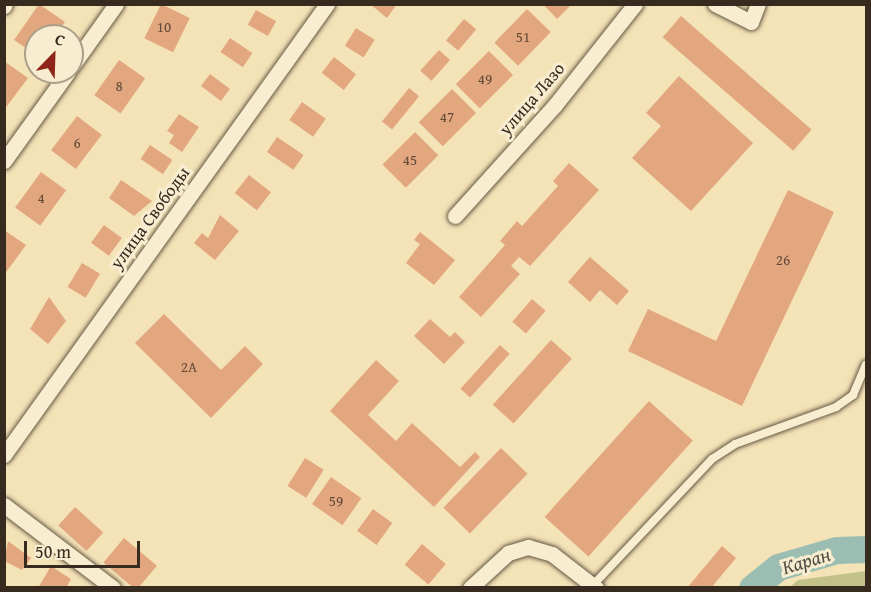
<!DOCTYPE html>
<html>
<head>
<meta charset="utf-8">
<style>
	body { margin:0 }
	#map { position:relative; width:871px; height:592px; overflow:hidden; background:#f4e3b7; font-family:"Gentium Book Plus",serif }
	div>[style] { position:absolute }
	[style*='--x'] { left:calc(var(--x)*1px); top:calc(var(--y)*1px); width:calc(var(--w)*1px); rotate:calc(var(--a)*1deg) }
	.green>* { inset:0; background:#c2c18a }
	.river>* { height:27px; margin:-13.5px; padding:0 13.5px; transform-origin:13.5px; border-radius:13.5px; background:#9cbeb2 }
	.building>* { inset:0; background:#e3a780; transform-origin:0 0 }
	.roads { filter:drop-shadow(0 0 2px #665945) drop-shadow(0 0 2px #665945) }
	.lane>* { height:8px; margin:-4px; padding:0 4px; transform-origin:4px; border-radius:4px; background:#f8edd0 }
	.street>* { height:15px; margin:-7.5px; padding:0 7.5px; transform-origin:7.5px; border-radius:7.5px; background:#f8edd0 }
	span { translate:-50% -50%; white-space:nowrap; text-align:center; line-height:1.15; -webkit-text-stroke:6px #f8edd0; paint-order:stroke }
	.number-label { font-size:15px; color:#624a37 }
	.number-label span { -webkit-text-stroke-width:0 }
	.street-label { font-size:18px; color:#372b1f }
	.water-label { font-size:20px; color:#505044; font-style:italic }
	.frame { position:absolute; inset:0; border:6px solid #372b1f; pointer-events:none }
	.north { position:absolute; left:24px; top:24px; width:60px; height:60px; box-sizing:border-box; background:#f8edd0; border:2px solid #ab9f89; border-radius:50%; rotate:23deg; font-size:16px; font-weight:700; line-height:24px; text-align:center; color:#372b1f }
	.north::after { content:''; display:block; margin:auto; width:21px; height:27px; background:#8f2418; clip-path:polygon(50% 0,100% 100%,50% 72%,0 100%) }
	.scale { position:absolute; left:24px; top:541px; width:116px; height:27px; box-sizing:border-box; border:3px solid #372b1f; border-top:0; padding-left:8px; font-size:18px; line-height:21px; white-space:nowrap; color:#372b1f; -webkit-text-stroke:4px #f8edd0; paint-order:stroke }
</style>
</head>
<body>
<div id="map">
	<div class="green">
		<div style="clip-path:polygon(866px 571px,866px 587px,790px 587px,798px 580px)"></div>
	</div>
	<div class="river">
		<div style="--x:752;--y:588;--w:33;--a:-39"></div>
		<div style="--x:778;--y:567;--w:61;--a:-16.1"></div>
		<div style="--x:837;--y:550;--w:29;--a:-2"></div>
	</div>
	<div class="building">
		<div style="clip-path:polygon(39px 4px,65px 22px,55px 36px,36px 36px,36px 55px,14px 40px)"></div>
		<div style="left:161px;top:4px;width:32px;height:38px;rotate:26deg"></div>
		<div style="clip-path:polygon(370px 4px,397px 4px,387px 18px)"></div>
		<div style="clip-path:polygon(543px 4px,572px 4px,557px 19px)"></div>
		<div style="left:527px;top:9px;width:33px;height:47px;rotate:44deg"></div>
		<div style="left:256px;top:10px;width:23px;height:17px;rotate:29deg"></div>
		<div style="left:681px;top:16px;width:173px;height:28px;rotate:41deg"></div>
		<div style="left:464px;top:19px;width:16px;height:28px;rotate:40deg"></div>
		<div style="left:356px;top:28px;width:22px;height:21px;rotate:32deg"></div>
		<div style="left:230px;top:38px;width:27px;height:17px;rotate:34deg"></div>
		<div style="left:439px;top:50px;width:15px;height:28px;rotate:42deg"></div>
		<div style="left:489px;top:51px;width:34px;height:47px;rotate:45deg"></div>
		<div style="left:334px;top:57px;width:28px;height:20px;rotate:38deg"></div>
		<div style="left:119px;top:60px;width:32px;height:43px;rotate:35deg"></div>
		<div style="clip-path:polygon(4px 61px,28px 78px,4px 110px)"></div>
		<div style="left:210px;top:74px;width:25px;height:15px;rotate:37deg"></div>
		<div style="clip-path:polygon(679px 76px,753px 143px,691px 211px,632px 158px,661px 126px,646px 113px)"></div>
		<div style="left:409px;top:88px;width:13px;height:43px;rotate:39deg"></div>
		<div style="left:452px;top:89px;width:34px;height:47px;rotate:45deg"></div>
		<div style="left:302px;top:102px;width:29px;height:22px;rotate:35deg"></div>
		<div style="clip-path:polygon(179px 114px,199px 127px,182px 152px,169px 143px,174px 135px,167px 131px)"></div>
		<div style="left:77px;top:116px;width:31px;height:43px;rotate:37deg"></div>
		<div style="left:415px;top:132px;width:33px;height:46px;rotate:45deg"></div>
		<div style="left:277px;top:137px;width:32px;height:18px;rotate:34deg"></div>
		<div style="left:150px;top:145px;width:27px;height:17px;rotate:34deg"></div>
		<div style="clip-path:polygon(569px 163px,599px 190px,530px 266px,519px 257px,511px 266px,520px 274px,481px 317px,459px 297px,505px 245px,500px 241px,517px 221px,522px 226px,558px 186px,553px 181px)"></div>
		<div style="left:41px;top:172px;width:31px;height:44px;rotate:36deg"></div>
		<div style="left:249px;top:175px;width:28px;height:23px;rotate:38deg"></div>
		<div style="clip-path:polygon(121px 180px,152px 201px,134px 216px,109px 198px)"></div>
		<div style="clip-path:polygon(788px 190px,834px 212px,742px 406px,628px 351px,648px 309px,716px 341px)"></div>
		<div style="clip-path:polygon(220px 215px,239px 231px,215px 260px,194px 243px,202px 233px,208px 238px)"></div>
		<div style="left:104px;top:225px;width:22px;height:22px;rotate:36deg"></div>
		<div style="clip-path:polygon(4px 230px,26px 245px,4px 275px)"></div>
		<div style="clip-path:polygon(420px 232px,455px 260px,434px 285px,406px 263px,420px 244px,414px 240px)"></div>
		<div style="clip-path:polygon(590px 257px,629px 291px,617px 305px,600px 290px,590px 302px,568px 282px)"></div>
		<div style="left:82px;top:263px;width:21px;height:28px;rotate:31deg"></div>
		<div style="clip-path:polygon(49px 297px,66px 321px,48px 344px,30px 329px)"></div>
		<div style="left:532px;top:299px;width:18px;height:30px;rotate:41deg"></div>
		<div style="clip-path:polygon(164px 314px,221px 370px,245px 346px,263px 364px,211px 418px,135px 343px)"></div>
		<div style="clip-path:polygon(430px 319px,450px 337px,455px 332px,465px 342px,444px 364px,414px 336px)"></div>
		<div style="left:551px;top:340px;width:28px;height:87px;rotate:42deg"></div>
		<div style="left:500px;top:345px;width:13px;height:59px;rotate:42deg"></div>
		<div style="clip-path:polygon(376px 360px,399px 381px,368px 415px,396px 441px,412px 423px,460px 467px,475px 452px,480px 457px,434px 507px,330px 411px)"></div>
		<div style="left:649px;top:401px;width:59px;height:156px;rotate:42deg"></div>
		<div style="left:501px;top:448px;width:37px;height:83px;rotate:44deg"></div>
		<div style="left:305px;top:458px;width:22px;height:33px;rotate:32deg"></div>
		<div style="left:331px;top:477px;width:37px;height:33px;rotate:35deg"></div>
		<div style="left:75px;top:507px;width:38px;height:25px;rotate:42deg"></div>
		<div style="left:373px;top:509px;width:24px;height:27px;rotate:36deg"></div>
		<div style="left:124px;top:538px;width:43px;height:32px;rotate:40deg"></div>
		<div style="clip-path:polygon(8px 541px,31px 558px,22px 570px,4px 561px)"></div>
		<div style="left:422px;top:544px;width:31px;height:27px;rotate:40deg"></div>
		<div style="clip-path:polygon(722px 546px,736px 558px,711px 588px,687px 588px)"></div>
		<div style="clip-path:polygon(51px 566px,71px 579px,66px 588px,38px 588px)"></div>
	</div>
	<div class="roads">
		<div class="lane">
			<div style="--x:593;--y:585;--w:173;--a:-46.6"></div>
			<div style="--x:712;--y:459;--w:27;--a:-33"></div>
			<div style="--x:735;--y:444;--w:108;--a:-20.1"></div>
			<div style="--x:836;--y:407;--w:21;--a:-35"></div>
			<div style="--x:853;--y:395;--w:33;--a:-67"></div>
		</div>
		<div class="street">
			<div style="--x:715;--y:4;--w:40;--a:26.6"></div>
			<div style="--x:751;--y:22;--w:19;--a:-69"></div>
			<div style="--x:4;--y:6;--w:2;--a:-63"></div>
			<div style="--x:72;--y:66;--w:76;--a:-54.6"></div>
			<div style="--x:4;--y:161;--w:110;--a:-54.3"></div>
			<div style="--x:455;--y:216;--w:149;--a:-48"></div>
			<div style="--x:555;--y:105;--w:129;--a:-51.6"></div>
			<div style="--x:4;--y:455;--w:555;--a:-54.39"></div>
			<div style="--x:4;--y:505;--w:137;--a:37.3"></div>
			<div style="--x:470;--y:588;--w:52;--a:-42.6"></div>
			<div style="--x:508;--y:553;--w:21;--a:-17"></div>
			<div style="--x:528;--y:547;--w:25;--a:16"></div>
			<div style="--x:552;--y:554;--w:56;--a:37.7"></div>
		</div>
	</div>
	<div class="number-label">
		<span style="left:164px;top:27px">10</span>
		<span style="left:523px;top:37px">51</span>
		<span style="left:485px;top:79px">49</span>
		<span style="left:119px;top:86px">8</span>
		<span style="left:447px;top:117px">47</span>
		<span style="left:77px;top:143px">6</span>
		<span style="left:410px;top:160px">45</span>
		<span style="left:41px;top:198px">4</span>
		<span style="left:783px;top:260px">26</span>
		<span style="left:189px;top:367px">2А</span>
		<span style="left:336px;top:501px">59</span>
	</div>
	<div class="street-label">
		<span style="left:532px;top:99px;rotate:-49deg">улица Лазо</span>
		<span style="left:150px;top:218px;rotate:-54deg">улица Свободы</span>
	</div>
	<div class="water-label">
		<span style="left:806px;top:560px;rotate:-17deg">Каран</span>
	</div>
	<div class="frame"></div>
	<div class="north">С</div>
	<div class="scale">50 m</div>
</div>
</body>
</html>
